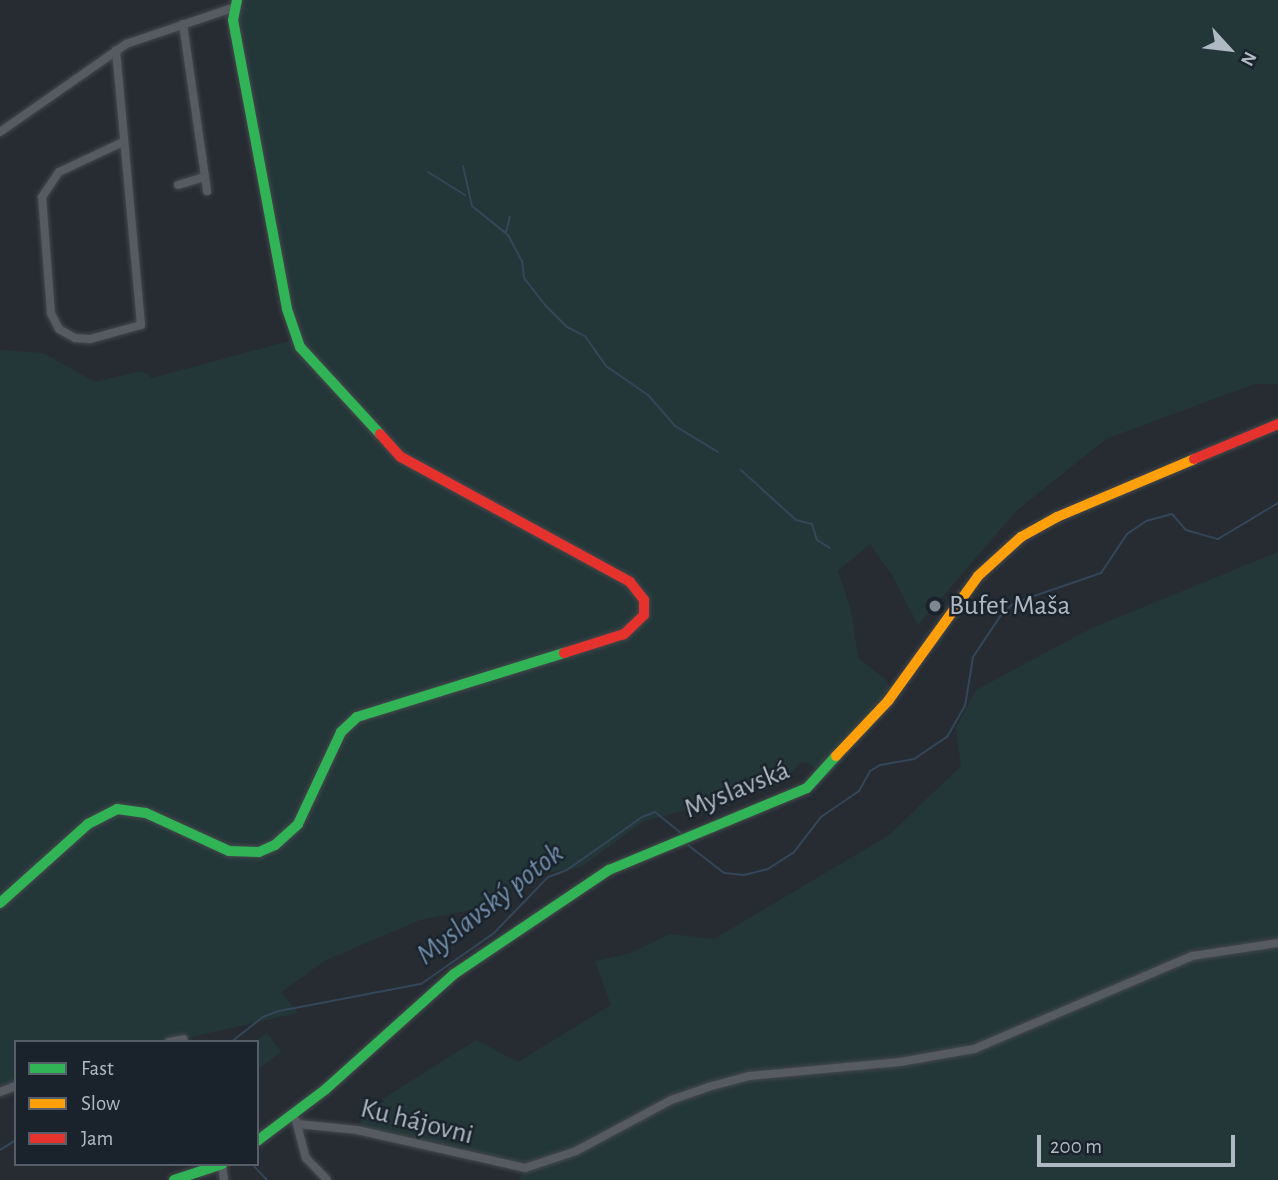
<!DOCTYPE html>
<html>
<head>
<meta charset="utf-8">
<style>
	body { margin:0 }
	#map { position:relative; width:1278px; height:1180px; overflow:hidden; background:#262c32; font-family:"Alegreya Sans",sans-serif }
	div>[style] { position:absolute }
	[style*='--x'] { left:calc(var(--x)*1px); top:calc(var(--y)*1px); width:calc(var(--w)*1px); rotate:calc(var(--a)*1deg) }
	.green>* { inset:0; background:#243738 }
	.stream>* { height:2px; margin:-1px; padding:0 1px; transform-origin:1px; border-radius:1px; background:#34465a }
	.roads { filter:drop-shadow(0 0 2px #44484d) drop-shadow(0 0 2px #44484d) }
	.street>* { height:8px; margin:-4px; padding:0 4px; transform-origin:4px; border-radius:4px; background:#565a61 }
	.fast>* { height:10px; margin:-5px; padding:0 5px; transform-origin:5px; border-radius:5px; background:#30b455 }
	.slow>* { height:10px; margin:-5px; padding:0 5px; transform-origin:5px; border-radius:5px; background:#ff9f0a }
	.jam>* { height:10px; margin:-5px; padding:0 5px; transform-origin:5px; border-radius:5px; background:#e5322d }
	.dots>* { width:19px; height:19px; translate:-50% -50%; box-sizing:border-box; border:4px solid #1a232c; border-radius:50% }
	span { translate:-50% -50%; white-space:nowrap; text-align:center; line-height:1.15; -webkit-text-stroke:5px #1a232c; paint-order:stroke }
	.poi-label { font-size:28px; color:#afb9c4 }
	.left { translate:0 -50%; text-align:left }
	.street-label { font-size:28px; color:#afb9c4 }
	.water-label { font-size:30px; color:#708ca8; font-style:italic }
	.legend { position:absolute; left:14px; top:1040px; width:245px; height:126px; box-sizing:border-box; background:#1a232c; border:2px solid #565f69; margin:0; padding:9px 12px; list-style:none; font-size:21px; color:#afb9c4 }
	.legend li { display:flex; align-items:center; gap:14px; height:35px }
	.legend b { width:35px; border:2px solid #565f69 }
	.north { position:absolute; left:1194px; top:14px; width:70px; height:70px; -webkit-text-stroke:5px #1a232c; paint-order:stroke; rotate:117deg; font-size:19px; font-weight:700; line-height:28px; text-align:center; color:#afb9c4 }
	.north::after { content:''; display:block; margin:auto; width:24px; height:32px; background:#afb9c4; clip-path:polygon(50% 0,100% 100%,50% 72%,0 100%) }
	.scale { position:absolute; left:1037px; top:1135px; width:198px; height:32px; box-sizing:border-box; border:4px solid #afb9c4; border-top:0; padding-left:9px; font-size:21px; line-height:24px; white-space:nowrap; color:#afb9c4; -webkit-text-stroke:5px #1a232c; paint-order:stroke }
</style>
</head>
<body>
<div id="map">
	<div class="green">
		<div style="clip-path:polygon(237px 0,1278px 0,1278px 384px,1254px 384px,1106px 439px,1016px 511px,918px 625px,892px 575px,870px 544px,838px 571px,851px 610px,858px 658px,887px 681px,894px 701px,826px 778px,808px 763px,801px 762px,779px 786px,644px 821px,581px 867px,553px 872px,535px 866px,492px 906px,420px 920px,326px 960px,281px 992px,298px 1013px,169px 1042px,16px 1042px,16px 1086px,0 1092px,0 350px,43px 353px,95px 382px,142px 371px,152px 378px,296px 339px,233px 20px)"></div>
		<div style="clip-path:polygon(1278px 552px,1278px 1180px,519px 1180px,525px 1169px,357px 1130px,367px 1109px,476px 1040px,518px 1062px,611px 1005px,595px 961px,628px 954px,670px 934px,714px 939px,888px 836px,961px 766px,956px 728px,976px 690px,1092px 628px)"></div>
		<div style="clip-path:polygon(267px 1033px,281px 1052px,257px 1070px,254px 1042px)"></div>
	</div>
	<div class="stream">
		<div style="--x:463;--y:166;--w:41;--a:77.3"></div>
		<div style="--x:472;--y:206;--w:46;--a:38.9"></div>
		<div style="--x:508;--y:235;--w:30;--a:62"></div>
		<div style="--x:522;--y:261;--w:17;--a:83"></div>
		<div style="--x:524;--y:278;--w:36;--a:52"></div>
		<div style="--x:546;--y:306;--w:30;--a:45"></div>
		<div style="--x:567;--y:327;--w:20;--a:27"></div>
		<div style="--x:585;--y:336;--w:37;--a:55"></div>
		<div style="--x:606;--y:366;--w:51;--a:34.6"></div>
		<div style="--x:648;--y:395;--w:41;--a:48.9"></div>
		<div style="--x:675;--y:426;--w:50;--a:31.2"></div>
		<div style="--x:428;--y:172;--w:44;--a:31.9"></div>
		<div style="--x:506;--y:232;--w:16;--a:-76"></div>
		<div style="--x:741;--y:470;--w:74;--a:42.3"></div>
		<div style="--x:796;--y:520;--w:16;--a:14"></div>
		<div style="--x:812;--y:524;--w:17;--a:73"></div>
		<div style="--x:817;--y:540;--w:15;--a:32"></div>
		<div style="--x:688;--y:845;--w:46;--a:37.9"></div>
		<div style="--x:724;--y:873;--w:20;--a:6"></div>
		<div style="--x:744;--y:875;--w:25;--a:-14"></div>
		<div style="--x:768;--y:869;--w:31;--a:-33"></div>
		<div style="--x:794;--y:852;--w:44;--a:-52.4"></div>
		<div style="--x:821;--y:817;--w:46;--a:-34.4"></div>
		<div style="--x:859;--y:791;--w:23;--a:-61"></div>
		<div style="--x:870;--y:771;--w:12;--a:-31"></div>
		<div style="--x:880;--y:765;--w:35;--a:-10"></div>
		<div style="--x:914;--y:759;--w:40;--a:-34"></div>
		<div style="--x:947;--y:737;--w:36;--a:-60"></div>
		<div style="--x:965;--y:706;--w:50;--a:-80.7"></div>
		<div style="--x:973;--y:657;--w:50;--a:-56.3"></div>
		<div style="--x:1001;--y:615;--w:18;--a:-43"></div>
		<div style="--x:1014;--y:603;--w:92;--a:-19"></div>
		<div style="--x:1101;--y:573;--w:47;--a:-56.3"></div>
		<div style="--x:1127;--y:534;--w:23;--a:-34"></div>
		<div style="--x:1146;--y:521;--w:27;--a:-15"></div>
		<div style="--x:1172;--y:514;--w:21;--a:49"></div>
		<div style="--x:1186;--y:530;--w:33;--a:16"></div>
		<div style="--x:1218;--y:539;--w:70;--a:-31"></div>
		<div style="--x:231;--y:1042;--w:41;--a:-38"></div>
		<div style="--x:263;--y:1017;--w:17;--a:-21"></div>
		<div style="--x:279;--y:1011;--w:145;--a:-10.8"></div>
		<div style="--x:421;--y:984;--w:89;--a:-34.9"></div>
		<div style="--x:494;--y:933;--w:78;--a:-46"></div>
		<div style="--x:548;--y:877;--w:20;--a:-20"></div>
		<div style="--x:567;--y:870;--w:92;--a:-35.2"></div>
		<div style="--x:642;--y:817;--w:14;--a:-21"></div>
		<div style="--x:655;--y:812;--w:33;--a:39"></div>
		<div style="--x:0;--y:1150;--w:19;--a:-32"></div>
		<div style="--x:252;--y:1164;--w:22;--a:47"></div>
	</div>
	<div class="roads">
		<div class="street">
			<div style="--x:183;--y:24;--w:169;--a:81.8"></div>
			<div style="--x:116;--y:50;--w:276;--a:84.8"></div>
			<div style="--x:141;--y:325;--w:53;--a:164.6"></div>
			<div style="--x:90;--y:339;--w:15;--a:-176"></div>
			<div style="--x:75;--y:338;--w:18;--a:-151"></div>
			<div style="--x:59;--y:329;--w:18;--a:-117"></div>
			<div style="--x:51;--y:313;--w:116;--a:-94.4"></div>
			<div style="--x:42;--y:197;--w:30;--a:-56"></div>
			<div style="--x:59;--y:172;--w:71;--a:-25.1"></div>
			<div style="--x:0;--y:132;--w:154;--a:-34.9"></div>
			<div style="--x:126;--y:44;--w:115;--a:-18.7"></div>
			<div style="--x:178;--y:185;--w:27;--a:-17"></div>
			<div style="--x:169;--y:1042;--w:15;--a:-11"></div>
			<div style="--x:0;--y:1092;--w:17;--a:-21"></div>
			<div style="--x:296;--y:1121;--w:38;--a:75"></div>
			<div style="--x:306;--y:1158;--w:30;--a:46"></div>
			<div style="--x:298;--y:1124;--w:59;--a:5.8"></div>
			<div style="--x:357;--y:1130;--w:172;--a:12.7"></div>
			<div style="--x:525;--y:1168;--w:54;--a:-18.4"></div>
			<div style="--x:576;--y:1151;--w:108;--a:-28.2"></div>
			<div style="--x:671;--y:1100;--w:39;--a:-19"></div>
			<div style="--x:708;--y:1087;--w:42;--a:-15"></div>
			<div style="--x:749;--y:1076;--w:152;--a:-5.3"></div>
			<div style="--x:900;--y:1062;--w:75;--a:-10"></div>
			<div style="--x:974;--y:1049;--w:237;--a:-23.1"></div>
			<div style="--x:1192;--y:956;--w:87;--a:-8.6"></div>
			<div style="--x:222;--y:1164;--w:16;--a:83"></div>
		</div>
		<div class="fast">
			<div style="--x:237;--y:0;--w:20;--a:101"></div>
			<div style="--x:233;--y:20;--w:294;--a:79.4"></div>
			<div style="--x:287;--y:309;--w:40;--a:71.1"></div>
			<div style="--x:300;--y:347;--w:118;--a:47.4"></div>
			<div style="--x:0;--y:903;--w:118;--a:-41.9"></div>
			<div style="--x:88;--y:824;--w:33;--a:-27"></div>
			<div style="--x:117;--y:809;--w:29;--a:8"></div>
			<div style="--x:146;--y:813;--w:91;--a:24.6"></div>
			<div style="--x:229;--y:851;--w:30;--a:2"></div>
			<div style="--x:259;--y:852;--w:17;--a:-24"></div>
			<div style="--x:275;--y:845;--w:31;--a:-42"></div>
			<div style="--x:298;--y:824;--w:102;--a:-64.9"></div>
			<div style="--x:341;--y:732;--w:22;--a:-43"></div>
			<div style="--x:357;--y:717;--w:217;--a:-17.2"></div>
			<div style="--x:257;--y:1141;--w:86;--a:-37"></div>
			<div style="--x:326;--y:1089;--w:172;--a:-41.9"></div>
			<div style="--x:454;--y:974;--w:187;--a:-33.9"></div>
			<div style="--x:609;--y:870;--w:214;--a:-22.5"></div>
			<div style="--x:807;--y:788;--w:43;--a:-47.8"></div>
			<div style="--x:174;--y:1180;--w:51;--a:-18.4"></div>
		</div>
		<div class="slow">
			<div style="--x:836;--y:756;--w:76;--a:-46.6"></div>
			<div style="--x:888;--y:701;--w:154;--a:-54.2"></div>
			<div style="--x:978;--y:576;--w:58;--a:-42.2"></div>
			<div style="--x:1021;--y:537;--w:41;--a:-29.1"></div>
			<div style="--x:1057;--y:517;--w:149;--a:-22.9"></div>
		</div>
		<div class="jam">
			<div style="--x:380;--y:434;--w:31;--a:48"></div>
			<div style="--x:401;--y:457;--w:261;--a:28.6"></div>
			<div style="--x:630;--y:582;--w:23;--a:52"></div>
			<div style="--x:644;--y:600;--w:15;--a:90"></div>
			<div style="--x:644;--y:615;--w:28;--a:136"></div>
			<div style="--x:624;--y:634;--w:63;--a:162.4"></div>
			<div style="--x:1194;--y:459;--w:91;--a:-22.6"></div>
		</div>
	</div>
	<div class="dots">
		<div style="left:935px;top:606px;background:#7f8891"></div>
	</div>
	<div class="poi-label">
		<span class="left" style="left:949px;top:606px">Bufet Maša</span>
	</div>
	<div class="street-label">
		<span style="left:737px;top:790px;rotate:-22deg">Myslavská</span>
		<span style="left:417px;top:1122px;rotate:14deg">Ku hájovni</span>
	</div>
	<div class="water-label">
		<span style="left:490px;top:904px;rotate:-38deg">Myslavský potok</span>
	</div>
	<ul class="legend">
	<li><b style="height:9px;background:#30b455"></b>Fast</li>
	<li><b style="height:9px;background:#ff9f0a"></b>Slow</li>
	<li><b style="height:9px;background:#e5322d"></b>Jam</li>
	</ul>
	<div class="north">N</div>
	<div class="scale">200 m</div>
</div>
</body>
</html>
